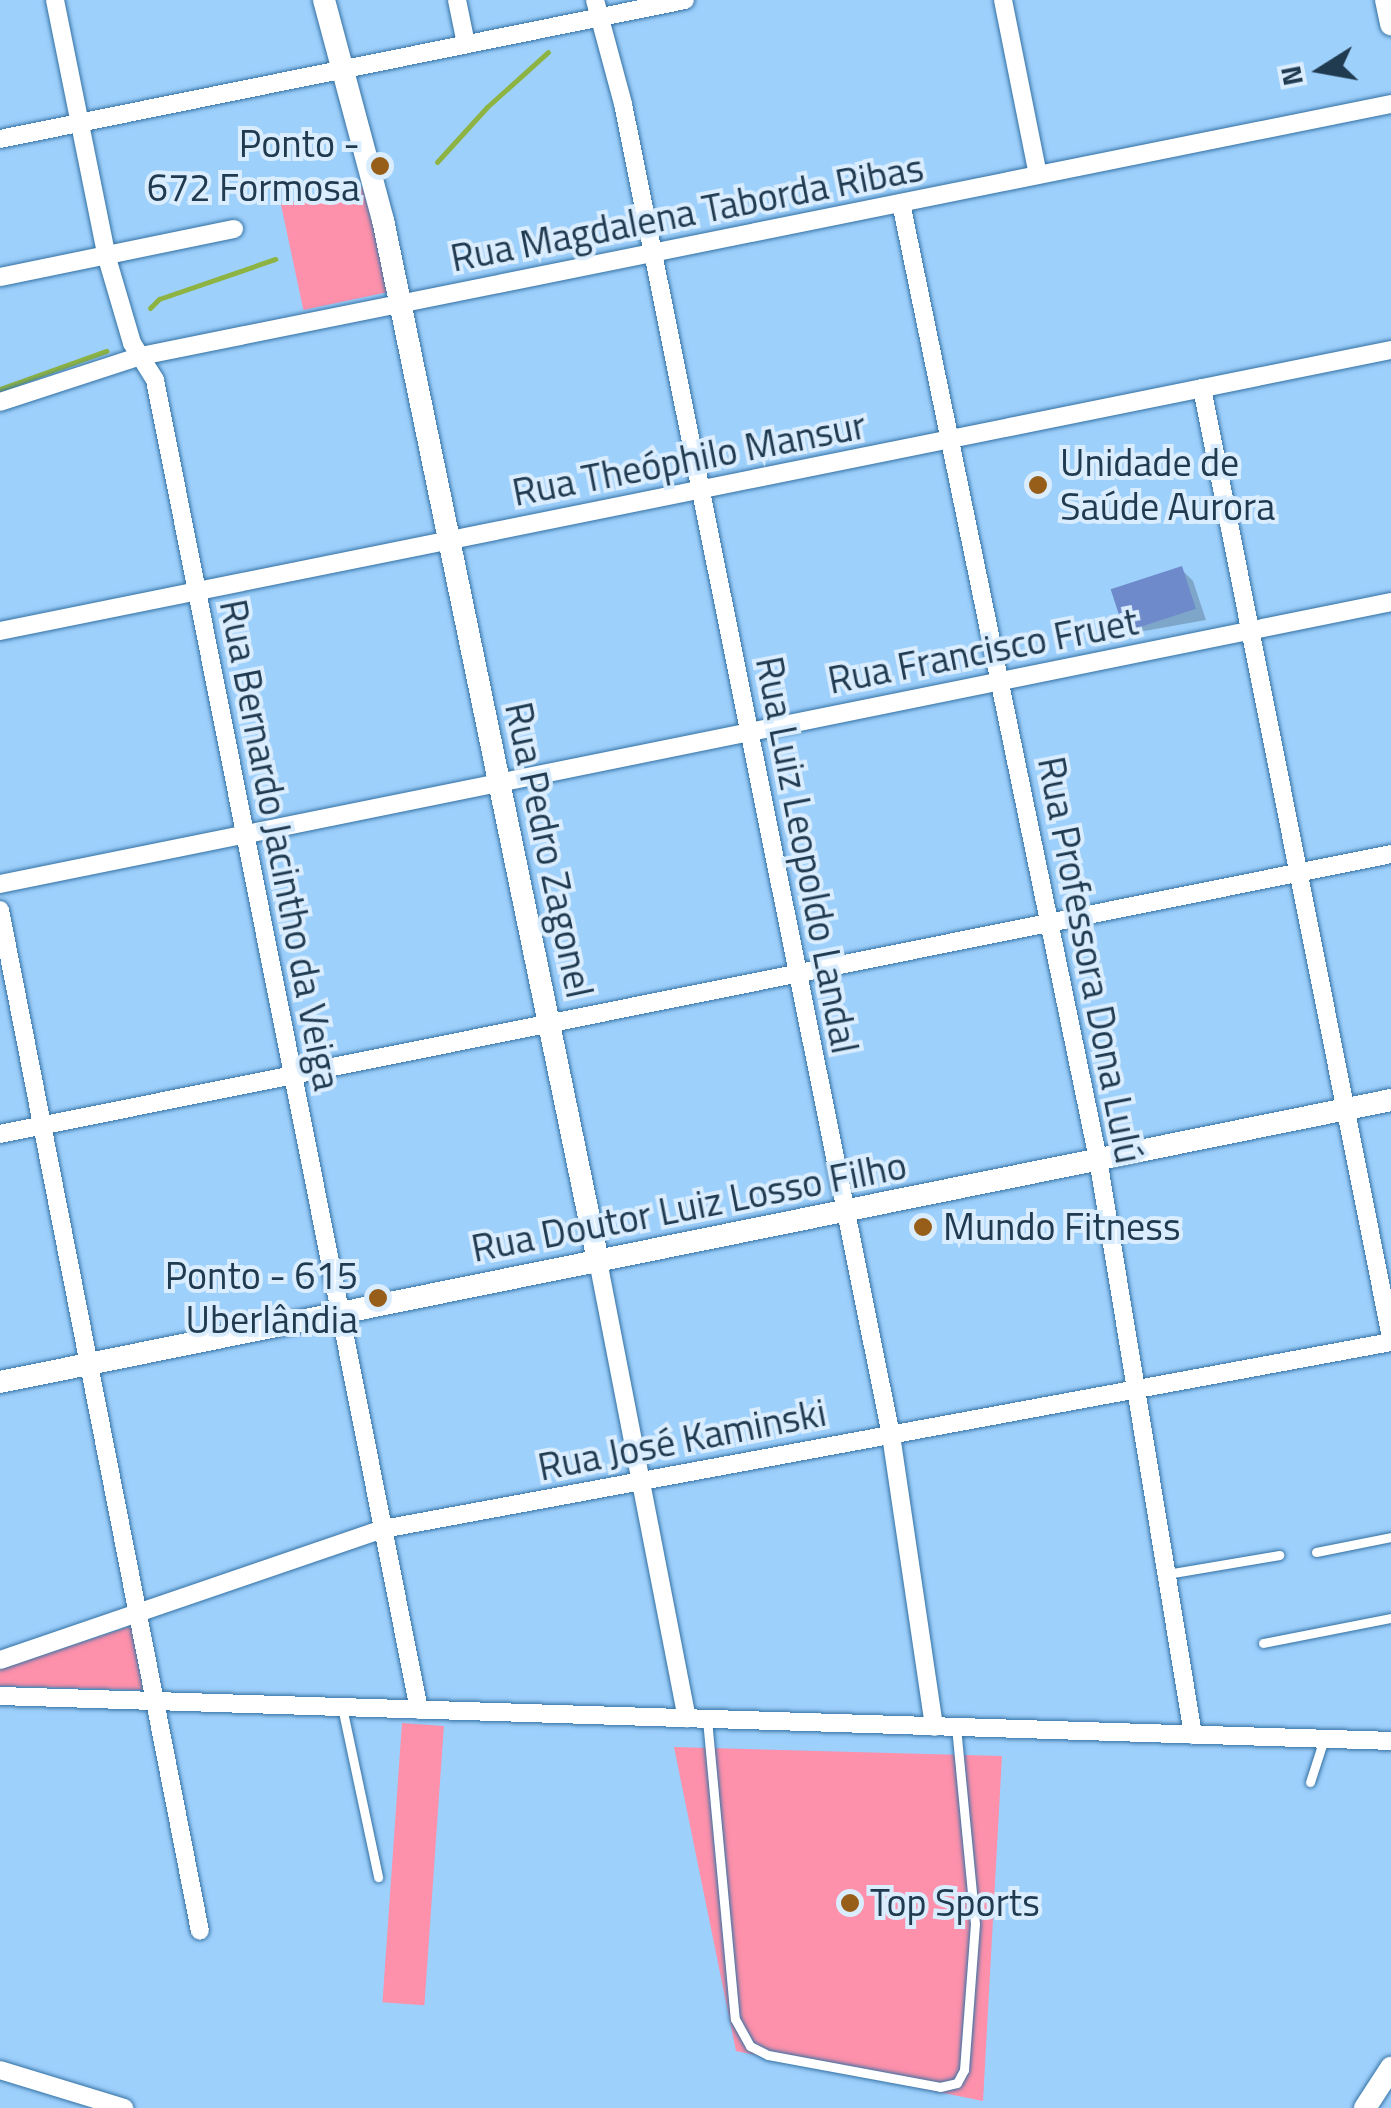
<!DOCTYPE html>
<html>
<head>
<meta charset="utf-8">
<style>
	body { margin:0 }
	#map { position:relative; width:1391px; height:2108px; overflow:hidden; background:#9ed0fc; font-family:"Titillium Web",sans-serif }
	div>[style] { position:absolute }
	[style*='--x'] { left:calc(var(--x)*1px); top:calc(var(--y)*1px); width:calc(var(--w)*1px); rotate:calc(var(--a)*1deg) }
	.green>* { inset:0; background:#fd90aa; transform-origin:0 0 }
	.shadow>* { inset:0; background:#0003 }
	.stream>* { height:5px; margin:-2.5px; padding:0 2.5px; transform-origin:2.5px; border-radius:2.5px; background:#8db343 }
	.building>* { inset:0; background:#6e8aca; transform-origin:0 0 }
	.roads { filter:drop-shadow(0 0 2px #3371a3) drop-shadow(0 0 2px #3371a3) }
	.lane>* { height:9px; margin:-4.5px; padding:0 4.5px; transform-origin:4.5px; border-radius:4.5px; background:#fff }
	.street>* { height:18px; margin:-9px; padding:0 9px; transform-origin:9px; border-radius:9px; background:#fff }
	.secondary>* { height:22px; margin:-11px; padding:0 11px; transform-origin:11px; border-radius:11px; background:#fff }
	.dots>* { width:28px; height:28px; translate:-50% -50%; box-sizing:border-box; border:5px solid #daedfe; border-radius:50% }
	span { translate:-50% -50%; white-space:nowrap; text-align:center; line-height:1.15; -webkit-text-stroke:8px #daedfe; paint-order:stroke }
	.poi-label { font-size:38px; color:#203a50 }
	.right { translate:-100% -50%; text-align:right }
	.left { translate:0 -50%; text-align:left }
	.street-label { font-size:38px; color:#203a50 }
	.north { position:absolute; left:1271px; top:20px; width:100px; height:100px; -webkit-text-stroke:8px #daedfe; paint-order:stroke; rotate:259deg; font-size:28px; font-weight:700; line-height:40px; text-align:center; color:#203a50 }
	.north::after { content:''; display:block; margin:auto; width:35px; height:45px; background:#203a50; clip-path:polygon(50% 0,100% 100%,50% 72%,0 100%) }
</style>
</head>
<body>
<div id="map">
	<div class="green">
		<div style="left:367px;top:186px;width:108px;height:88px;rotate:78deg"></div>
		<div style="clip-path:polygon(131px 1626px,143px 1690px,0 1686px,0 1669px)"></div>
		<div style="left:402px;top:1723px;width:42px;height:280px;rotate:4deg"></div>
		<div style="clip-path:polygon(674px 1747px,1002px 1756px,983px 2101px,736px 2051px)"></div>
	</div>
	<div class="shadow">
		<div style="clip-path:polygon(1181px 569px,1193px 581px,1206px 620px,1133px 633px,1121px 621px)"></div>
	</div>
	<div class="stream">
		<div style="--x:437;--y:162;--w:74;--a:-47.7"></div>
		<div style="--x:487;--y:107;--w:82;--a:-42"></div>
		<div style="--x:150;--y:308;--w:13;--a:-45"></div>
		<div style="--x:159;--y:299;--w:123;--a:-19"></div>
		<div style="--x:0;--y:389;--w:113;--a:-19.7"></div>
	</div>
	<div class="building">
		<div style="left:1182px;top:566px;width:45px;height:75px;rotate:72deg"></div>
	</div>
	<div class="roads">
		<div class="lane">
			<div style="--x:1316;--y:1552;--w:76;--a:-11.3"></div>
			<div style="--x:1167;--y:1574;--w:114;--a:-9.6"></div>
			<div style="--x:1263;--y:1643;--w:130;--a:-11.1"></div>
			<div style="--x:342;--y:1707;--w:174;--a:78"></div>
			<div style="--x:707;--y:1719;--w:301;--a:84.7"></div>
			<div style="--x:735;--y:2019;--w:31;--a:61"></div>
			<div style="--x:750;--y:2046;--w:20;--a:27"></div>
			<div style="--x:768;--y:2055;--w:175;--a:10.5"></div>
			<div style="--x:940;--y:2087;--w:17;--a:-13"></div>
			<div style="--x:957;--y:2083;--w:15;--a:-62"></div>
			<div style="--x:964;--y:2070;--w:146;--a:-85.7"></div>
			<div style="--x:975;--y:1924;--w:198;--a:-95.5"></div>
			<div style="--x:1310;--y:1782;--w:45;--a:-72"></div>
		</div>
		<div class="street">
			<div style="--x:55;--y:0;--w:263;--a:78.6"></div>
			<div style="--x:107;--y:258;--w:89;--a:73.6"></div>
			<div style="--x:132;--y:343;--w:44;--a:58.1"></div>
			<div style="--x:155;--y:380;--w:1356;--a:78.77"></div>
			<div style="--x:457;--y:0;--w:45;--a:78.4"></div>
			<div style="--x:595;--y:0;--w:108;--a:74.9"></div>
			<div style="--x:623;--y:104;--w:1358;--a:78.62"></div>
			<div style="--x:891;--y:1435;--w:295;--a:81.6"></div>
			<div style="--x:1003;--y:0;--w:178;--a:78.7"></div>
			<div style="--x:0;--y:139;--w:699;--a:-11.47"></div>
			<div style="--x:901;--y:203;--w:976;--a:78.36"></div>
			<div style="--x:1098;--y:1159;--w:584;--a:80.63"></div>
			<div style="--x:0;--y:277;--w:239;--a:-11.6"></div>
			<div style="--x:1202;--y:388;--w:968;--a:78.74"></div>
			<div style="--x:0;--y:402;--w:148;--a:-18.1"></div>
			<div style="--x:141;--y:356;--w:1275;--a:-11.4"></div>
			<div style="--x:0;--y:631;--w:1419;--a:-11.42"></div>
			<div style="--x:0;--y:884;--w:1419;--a:-11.46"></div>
			<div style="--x:0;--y:910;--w:1040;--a:78.92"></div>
			<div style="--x:0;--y:1134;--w:1419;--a:-11.38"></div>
			<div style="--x:598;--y:1261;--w:466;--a:79"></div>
			<div style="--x:0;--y:1660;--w:405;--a:-18.9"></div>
			<div style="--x:383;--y:1529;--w:1025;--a:-10.51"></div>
			<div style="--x:0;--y:1696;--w:1392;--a:1.85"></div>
			<div style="--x:0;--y:2070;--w:130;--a:17"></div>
		</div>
		<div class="secondary">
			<div style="--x:324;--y:0;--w:228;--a:75"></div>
			<div style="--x:383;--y:220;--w:1063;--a:78.33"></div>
			<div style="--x:1386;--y:0;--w:25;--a:78"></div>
			<div style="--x:0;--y:1382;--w:1419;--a:-11.46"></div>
			<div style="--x:1365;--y:2108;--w:48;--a:-57"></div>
		</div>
	</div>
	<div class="dots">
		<div style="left:380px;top:166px;background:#975e1a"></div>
		<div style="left:1038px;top:485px;background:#975e1a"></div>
		<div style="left:923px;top:1227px;background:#975e1a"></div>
		<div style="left:378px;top:1298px;background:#975e1a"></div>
		<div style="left:850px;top:1903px;background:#975e1a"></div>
	</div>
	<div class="poi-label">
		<span class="right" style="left:360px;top:166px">Ponto -<br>672 Formosa</span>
		<span class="left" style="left:1060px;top:485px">Unidade de<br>Saúde Aurora</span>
		<span class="left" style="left:943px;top:1227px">Mundo Fitness</span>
		<span class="right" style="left:358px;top:1298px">Ponto - 615<br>Uberlândia</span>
		<span class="left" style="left:870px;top:1903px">Top Sports</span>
	</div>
	<div class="street-label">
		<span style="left:687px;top:213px;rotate:-11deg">Rua Magdalena Taborda Ribas</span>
		<span style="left:689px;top:459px;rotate:-11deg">Rua Theóphilo Mansur</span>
		<span style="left:983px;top:651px;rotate:-11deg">Rua Francisco Fruet</span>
		<span style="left:280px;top:845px;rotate:79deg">Rua Bernardo Jacintho da Veiga</span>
		<span style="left:549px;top:850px;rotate:78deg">Rua Pedro Zagonel</span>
		<span style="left:807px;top:855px;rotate:79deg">Rua Luiz Leopoldo Landal</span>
		<span style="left:1090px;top:960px;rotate:79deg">Rua Professora Dona Lulú</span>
		<span style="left:689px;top:1207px;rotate:-11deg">Rua Doutor Luiz Losso Filho</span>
		<span style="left:682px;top:1440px;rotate:-11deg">Rua José Kaminski</span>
	</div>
	<div class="north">N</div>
</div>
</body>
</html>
